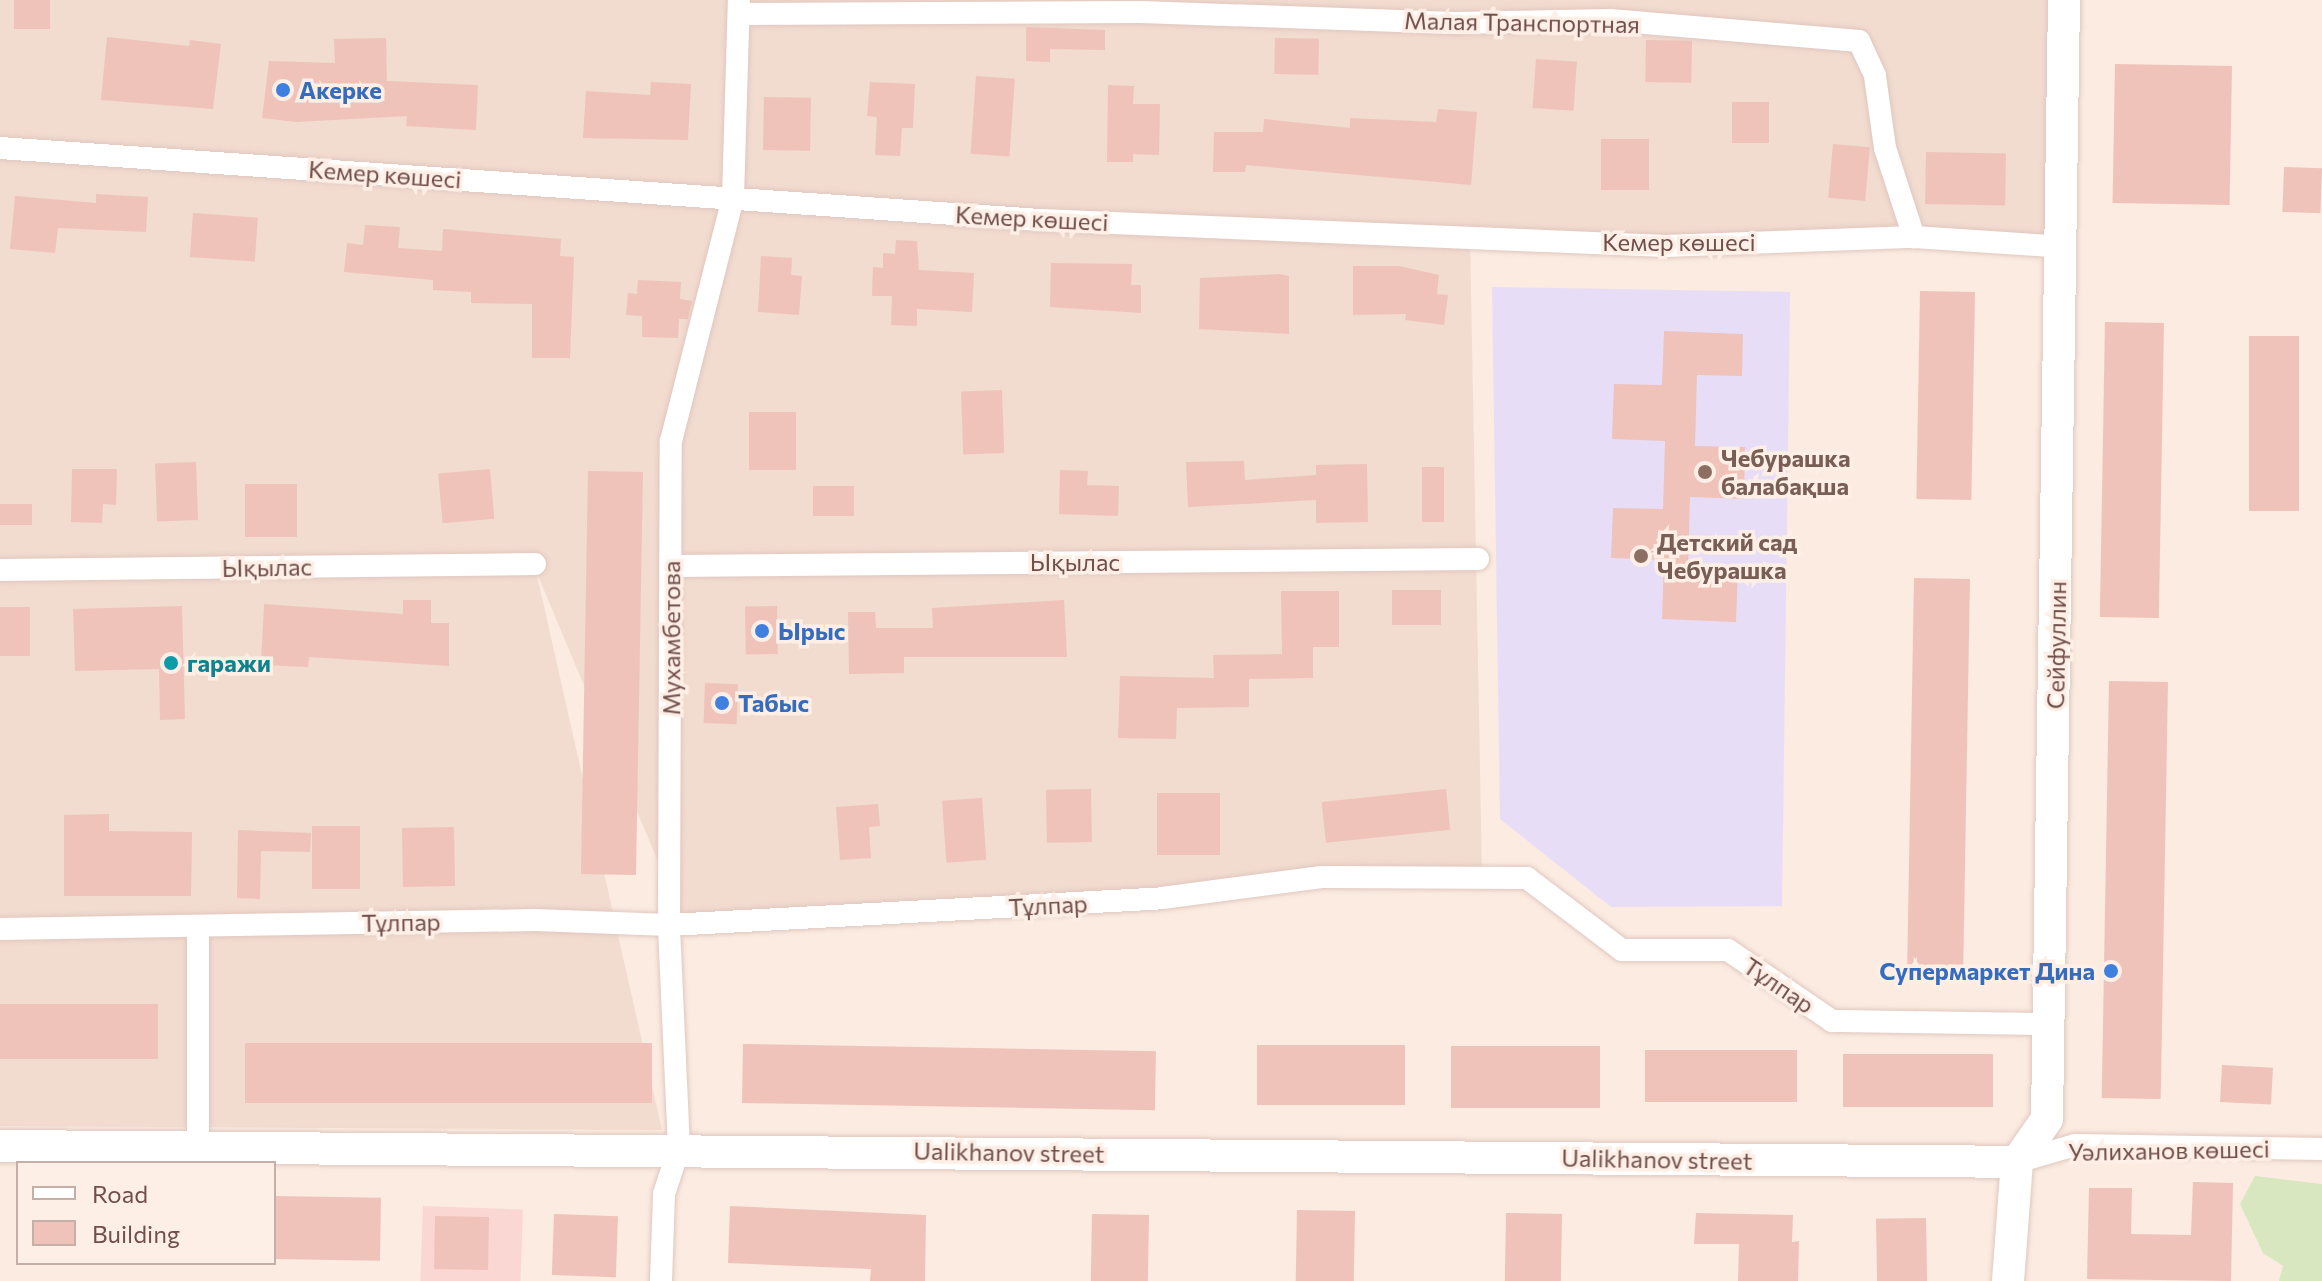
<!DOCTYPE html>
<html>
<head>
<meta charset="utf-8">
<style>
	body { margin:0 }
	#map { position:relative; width:2322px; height:1281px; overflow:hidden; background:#fbebe0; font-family:Commissioner,sans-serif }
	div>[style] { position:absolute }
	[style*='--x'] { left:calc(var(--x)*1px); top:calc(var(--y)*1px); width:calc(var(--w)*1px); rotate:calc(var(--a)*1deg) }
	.residential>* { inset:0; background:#f2dbcf }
	.commercial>* { inset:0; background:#fbd7d4; transform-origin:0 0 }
	.education>* { inset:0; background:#e8ddf7 }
	.green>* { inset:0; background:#d8e7c0 }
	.building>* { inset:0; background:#efc3b9; transform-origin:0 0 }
	.roads { filter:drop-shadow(0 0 2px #e0c7c0) drop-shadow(0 0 2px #e0c7c0) }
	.street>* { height:22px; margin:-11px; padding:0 11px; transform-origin:11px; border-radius:11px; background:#fff }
	.secondary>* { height:32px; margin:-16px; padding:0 16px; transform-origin:16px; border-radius:16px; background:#fff }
	.dots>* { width:22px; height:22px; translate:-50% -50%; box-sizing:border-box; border:4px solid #feefe6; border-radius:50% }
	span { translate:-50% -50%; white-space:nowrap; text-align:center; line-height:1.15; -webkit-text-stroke:7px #feefe6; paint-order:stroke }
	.street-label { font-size:24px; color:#704e49 }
	.shop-label { font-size:24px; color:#366cbe; font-weight:700 }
	.left { translate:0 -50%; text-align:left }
	.right { translate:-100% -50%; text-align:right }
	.education-label { font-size:24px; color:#785e54; font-weight:700 }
	.culture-label { font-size:24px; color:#0d838f; font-weight:700 }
	.legend { position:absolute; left:16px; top:1161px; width:260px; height:104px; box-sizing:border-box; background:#feefe6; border:2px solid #c5afa7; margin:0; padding:10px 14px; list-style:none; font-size:24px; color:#704e49 }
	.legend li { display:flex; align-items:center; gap:16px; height:40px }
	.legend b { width:40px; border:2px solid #c5afa7 }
</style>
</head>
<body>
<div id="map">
	<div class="residential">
		<div style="clip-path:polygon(0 0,2064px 0,2064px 247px,1470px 237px,1482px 877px,1162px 898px,681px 916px,536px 571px,662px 1130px,0 1126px)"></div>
	</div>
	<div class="commercial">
		<div style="left:423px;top:1206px;width:100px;height:75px;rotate:2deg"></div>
	</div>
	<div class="education">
		<div style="clip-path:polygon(1492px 287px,1790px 292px,1782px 906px,1611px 907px,1500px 819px)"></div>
	</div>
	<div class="green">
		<div style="clip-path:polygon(2255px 1176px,2322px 1184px,2322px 1281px,2279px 1281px,2283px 1266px,2263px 1253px,2240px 1204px)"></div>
	</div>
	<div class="building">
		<div style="left:14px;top:0;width:36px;height:29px"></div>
		<div style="clip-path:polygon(1026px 27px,1105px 30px,1105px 50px,1050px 49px,1050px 62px,1026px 61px)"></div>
		<div style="clip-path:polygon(107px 37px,189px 46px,190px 40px,221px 44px,213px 109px,101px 100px)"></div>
		<div style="clip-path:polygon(386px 38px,387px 81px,478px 85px,476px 130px,406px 126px,407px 116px,296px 122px,262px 118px,269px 61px,335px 63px,334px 39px)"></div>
		<div style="left:1275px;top:38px;width:44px;height:36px;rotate:1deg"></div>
		<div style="left:1646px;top:40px;width:46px;height:42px;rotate:1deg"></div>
		<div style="left:1536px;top:59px;width:41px;height:49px;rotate:4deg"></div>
		<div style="left:2115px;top:64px;width:117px;height:139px;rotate:1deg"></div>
		<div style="left:976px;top:76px;width:39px;height:78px;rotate:4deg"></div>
		<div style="clip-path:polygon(651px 82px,691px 84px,688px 140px,583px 138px,586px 91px,650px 95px)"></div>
		<div style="clip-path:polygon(870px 82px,915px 84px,913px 128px,902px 128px,900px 156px,875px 155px,877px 117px,867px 116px)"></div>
		<div style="clip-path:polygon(1108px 85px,1134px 86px,1133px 104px,1160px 104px,1159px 155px,1133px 154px,1133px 162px,1107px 162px)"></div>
		<div style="left:764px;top:97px;width:47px;height:53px;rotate:1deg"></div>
		<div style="left:1732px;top:102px;width:37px;height:41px"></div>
		<div style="clip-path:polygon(1438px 109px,1477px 112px,1471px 185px,1246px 165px,1245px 172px,1213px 172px,1214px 132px,1263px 132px,1264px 119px,1350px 128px,1350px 118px,1436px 122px)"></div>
		<div style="left:1601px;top:139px;width:48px;height:51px"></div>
		<div style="left:1833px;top:144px;width:37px;height:54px;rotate:5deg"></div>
		<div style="left:1926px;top:152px;width:80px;height:52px;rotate:1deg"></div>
		<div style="left:2284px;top:167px;width:38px;height:45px;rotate:2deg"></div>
		<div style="clip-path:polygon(96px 194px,148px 197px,146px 232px,58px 228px,55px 253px,10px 249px,15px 196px,96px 203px)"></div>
		<div style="left:193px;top:213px;width:65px;height:44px;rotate:4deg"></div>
		<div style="clip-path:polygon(365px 225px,400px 227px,398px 248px,442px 251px,443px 229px,561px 239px,560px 256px,574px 257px,570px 358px,532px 358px,532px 304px,471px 303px,471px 292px,433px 290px,433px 280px,344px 272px,347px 243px,363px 245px)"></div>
		<div style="clip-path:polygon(896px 240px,917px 241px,919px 270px,974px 273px,972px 312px,917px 309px,917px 326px,891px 325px,892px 296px,872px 296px,873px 267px,883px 268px,883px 253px,895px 254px)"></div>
		<div style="clip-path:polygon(761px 256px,792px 258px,791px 275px,802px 276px,799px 315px,758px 312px)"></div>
		<div style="clip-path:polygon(1051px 263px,1132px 264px,1131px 285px,1141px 285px,1141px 313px,1050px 307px)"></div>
		<div style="clip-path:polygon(1353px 266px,1399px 266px,1439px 275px,1437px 294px,1448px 295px,1444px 325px,1405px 320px,1406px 314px,1353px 315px)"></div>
		<div style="clip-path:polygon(1280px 274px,1289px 276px,1289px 334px,1199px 329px,1200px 278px)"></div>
		<div style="clip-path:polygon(638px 280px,681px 282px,680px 299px,692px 301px,688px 319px,679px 319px,678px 338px,642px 337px,642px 316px,626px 315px,628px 293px,637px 294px)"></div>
		<div style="left:1920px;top:291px;width:55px;height:208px;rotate:1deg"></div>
		<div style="left:2105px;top:322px;width:59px;height:295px;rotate:1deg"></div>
		<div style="clip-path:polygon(1664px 331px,1743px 334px,1742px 376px,1697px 375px,1695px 446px,1745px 447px,1744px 499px,1690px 497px,1688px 568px,1738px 569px,1736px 622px,1662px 619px,1664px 560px,1611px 558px,1613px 508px,1663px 509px,1665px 441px,1612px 439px,1614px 384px,1662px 385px)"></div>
		<div style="left:2249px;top:336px;width:50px;height:175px"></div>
		<div style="left:1002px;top:390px;width:63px;height:41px;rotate:88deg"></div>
		<div style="left:749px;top:412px;width:47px;height:58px"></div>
		<div style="clip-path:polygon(1244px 461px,1245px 480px,1316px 475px,1316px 465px,1367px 464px,1368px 522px,1316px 523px,1316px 500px,1188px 507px,1186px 462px)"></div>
		<div style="left:196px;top:462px;width:58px;height:41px;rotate:88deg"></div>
		<div style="left:1422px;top:467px;width:22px;height:55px"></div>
		<div style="clip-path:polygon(72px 469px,117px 469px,116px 505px,103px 504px,102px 523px,71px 522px)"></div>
		<div style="left:490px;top:469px;width:50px;height:52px;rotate:85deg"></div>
		<div style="clip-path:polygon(1060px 470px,1088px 471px,1087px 485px,1119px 486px,1118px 516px,1059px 514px)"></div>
		<div style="left:588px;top:471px;width:55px;height:403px;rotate:1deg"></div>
		<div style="left:245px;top:484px;width:52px;height:53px"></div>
		<div style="left:813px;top:486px;width:41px;height:30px"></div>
		<div style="left:0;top:504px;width:32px;height:21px"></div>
		<div style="left:1914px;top:578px;width:56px;height:404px;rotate:1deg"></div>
		<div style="left:1441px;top:590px;width:35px;height:49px;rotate:90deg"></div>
		<div style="clip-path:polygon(1281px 591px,1339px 591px,1339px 647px,1313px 647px,1313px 678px,1249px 679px,1249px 707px,1177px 708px,1176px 739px,1118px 738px,1120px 676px,1214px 678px,1213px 655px,1282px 654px)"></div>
		<div style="clip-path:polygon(403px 600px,431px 600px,431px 623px,449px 623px,449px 666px,309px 657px,308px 667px,261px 665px,264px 604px,403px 614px)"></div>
		<div style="clip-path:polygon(1064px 600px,1067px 657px,904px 657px,904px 673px,849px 674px,848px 612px,875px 612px,876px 628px,933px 628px,932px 608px)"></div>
		<div style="clip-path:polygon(182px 606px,185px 719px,160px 720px,159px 669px,75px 671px,73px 609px)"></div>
		<div style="left:777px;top:606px;width:48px;height:32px;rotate:89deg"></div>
		<div style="left:0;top:607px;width:30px;height:49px"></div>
		<div style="left:2109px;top:681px;width:59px;height:417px;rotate:1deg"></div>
		<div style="left:705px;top:683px;width:33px;height:40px;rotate:2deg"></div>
		<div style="left:1091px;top:789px;width:53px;height:45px;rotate:89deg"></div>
		<div style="left:1446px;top:789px;width:41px;height:125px;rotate:84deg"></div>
		<div style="left:1157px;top:793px;width:63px;height:62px"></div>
		<div style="left:982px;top:798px;width:62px;height:40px;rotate:86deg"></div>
		<div style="clip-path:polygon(878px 804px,880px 826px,869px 827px,871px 858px,840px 860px,836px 807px)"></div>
		<div style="clip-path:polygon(109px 814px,109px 831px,192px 832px,191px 896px,64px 896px,64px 815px)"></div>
		<div style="left:312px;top:826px;width:48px;height:63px"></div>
		<div style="left:454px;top:827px;width:59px;height:52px;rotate:89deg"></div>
		<div style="clip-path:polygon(238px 830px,311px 833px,310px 852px,261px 851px,260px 899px,237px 898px)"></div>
		<div style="left:0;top:1004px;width:158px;height:55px"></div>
		<div style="left:245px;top:1043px;width:407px;height:60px"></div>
		<div style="left:743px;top:1044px;width:413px;height:59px;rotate:1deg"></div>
		<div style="left:1257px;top:1045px;width:148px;height:60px"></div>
		<div style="left:1451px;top:1046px;width:149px;height:62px"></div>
		<div style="left:1645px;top:1050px;width:152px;height:52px"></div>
		<div style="left:1843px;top:1054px;width:150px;height:53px"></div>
		<div style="left:2222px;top:1065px;width:51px;height:37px;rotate:3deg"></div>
		<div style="clip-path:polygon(2193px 1182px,2233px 1183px,2231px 1281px,2087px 1279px,2089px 1188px,2132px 1188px,2131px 1234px,2191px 1235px)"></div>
		<div style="left:274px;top:1196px;width:107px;height:63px;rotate:1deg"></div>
		<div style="clip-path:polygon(730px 1206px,926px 1215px,925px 1281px,870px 1281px,871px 1269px,728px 1263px)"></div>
		<div style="left:1297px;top:1210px;width:58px;height:71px;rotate:1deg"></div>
		<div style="left:1506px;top:1213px;width:56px;height:68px;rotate:1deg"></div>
		<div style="clip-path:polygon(1696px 1213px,1793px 1215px,1792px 1242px,1799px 1241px,1798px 1281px,1738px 1281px,1739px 1244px,1694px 1244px)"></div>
		<div style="left:554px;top:1214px;width:64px;height:61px;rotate:2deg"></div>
		<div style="left:1092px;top:1214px;width:57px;height:67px;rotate:1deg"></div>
		<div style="left:435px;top:1216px;width:54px;height:53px;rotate:1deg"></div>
		<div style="left:1926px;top:1218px;width:63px;height:50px;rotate:89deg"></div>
	</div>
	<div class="roads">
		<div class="street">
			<div style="--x:739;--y:14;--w:402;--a:-0.3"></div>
			<div style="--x:1141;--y:12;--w:314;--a:2"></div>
			<div style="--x:1455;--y:23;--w:155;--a:-1.1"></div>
			<div style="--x:1610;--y:20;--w:250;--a:4.8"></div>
			<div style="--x:1859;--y:41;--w:38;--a:65"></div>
			<div style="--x:1875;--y:76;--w:73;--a:82.1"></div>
			<div style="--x:1885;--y:148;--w:94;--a:72"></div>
			<div style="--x:0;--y:148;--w:1043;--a:3.96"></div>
			<div style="--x:1041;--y:220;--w:625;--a:2.39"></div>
			<div style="--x:1665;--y:246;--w:249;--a:-2.1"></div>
			<div style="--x:1914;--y:237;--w:150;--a:3.8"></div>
			<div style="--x:671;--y:566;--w:807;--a:-0.5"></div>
			<div style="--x:0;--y:570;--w:535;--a:-0.64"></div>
			<div style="--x:198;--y:926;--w:220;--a:90"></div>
			<div style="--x:0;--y:929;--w:535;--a:-0.96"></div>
			<div style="--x:535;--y:920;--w:134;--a:2.1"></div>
			<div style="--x:669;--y:925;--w:494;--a:-3.1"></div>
			<div style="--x:1162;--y:898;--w:161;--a:-7.5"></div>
			<div style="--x:1322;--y:877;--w:205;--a:0.3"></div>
			<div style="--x:1527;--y:878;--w:119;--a:37.2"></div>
			<div style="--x:1622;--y:950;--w:106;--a:0"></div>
			<div style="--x:1728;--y:950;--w:126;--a:34.3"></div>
			<div style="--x:1832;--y:1021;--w:217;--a:0.8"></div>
			<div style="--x:2017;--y:1162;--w:60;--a:-16.3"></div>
			<div style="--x:2075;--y:1145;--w:247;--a:0.9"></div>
			<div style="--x:661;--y:1281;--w:87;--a:-88"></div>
			<div style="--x:664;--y:1194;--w:48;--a:-71.9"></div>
			<div style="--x:679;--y:1148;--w:223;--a:-92.6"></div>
			<div style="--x:669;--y:925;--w:484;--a:-89.8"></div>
			<div style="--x:671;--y:441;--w:251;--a:-75.7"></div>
			<div style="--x:733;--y:198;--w:197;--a:-88.3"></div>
		</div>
		<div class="secondary">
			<div style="--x:0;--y:1146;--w:2017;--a:0.45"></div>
			<div style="--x:2008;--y:1281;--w:119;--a:-85.7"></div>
			<div style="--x:2017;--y:1162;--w:52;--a:-55.1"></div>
			<div style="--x:2047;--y:1119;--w:1119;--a:-89.13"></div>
		</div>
	</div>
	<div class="dots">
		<div style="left:283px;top:90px;background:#3f7fe0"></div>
		<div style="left:1705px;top:472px;background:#8d6e63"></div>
		<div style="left:1641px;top:556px;background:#8d6e63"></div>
		<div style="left:762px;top:631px;background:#3f7fe0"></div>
		<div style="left:171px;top:663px;background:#0f9aa8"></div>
		<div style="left:722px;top:703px;background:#3f7fe0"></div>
		<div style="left:2111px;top:971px;background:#3f7fe0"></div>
	</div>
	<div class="street-label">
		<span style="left:1522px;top:22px;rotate:1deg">Малая Транспортная</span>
		<span style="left:385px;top:174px;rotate:4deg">Кемер көшесі</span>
		<span style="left:1032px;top:218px;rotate:3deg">Кемер көшесі</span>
		<span style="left:1679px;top:242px">Кемер көшесі</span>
		<span style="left:1075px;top:562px">Ықылас</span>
		<span style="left:267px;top:567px;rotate:-1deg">Ықылас</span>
		<span style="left:671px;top:638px;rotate:-90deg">Мухамбетова</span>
		<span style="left:2056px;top:645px;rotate:-89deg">Сейфуллин</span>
		<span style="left:1048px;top:905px;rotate:-3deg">Тұлпар</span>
		<span style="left:401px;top:922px;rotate:-1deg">Тұлпар</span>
		<span style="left:1779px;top:985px;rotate:34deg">Тұлпар</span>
		<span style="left:2169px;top:1150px;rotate:-1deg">Уәлиханов көшесі</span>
		<span style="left:1009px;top:1152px;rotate:1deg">Ualikhanov street</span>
		<span style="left:1657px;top:1159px;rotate:1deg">Ualikhanov street</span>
	</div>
	<div class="shop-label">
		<span class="left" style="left:299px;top:90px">Акерке</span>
		<span class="left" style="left:778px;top:631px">Ырыс</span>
		<span class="left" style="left:738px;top:703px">Табыс</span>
		<span class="right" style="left:2095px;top:971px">Супермаркет Дина</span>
	</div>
	<div class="education-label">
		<span class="left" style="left:1721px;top:472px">Чебурашка<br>балабақша</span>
		<span class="left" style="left:1657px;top:556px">Детский сад<br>Чебурашка</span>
	</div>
	<div class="culture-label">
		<span class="left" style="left:187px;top:663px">гаражи</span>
	</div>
	<ul class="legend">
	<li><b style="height:10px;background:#fff"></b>Road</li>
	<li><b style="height:22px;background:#efc3b9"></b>Building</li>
	</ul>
</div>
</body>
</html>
